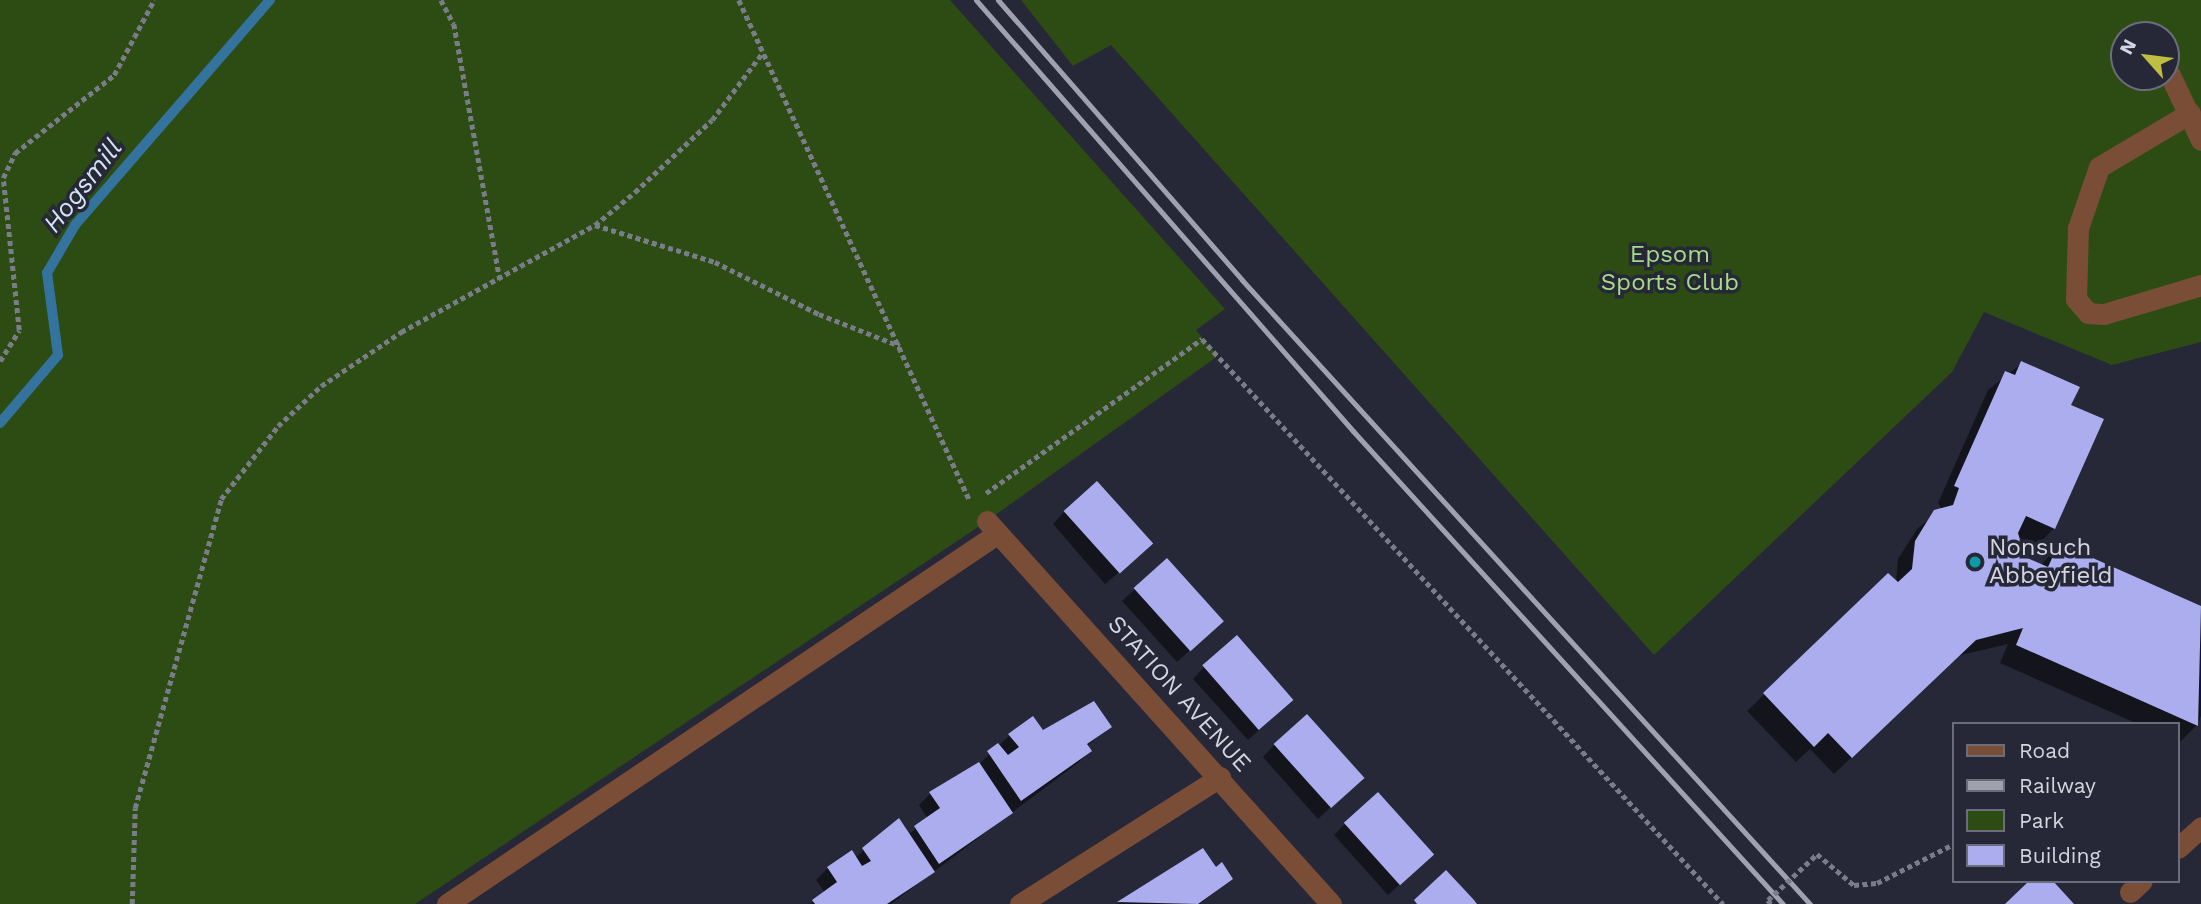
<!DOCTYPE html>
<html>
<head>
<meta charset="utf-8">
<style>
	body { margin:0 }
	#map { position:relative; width:2201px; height:904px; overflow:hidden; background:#262737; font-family:"Work Sans",sans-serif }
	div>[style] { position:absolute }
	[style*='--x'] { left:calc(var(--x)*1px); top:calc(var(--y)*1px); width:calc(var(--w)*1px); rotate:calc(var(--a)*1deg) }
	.green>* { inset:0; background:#2c4c14 }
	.shadow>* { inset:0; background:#0007 }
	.stream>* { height:10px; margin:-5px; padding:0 5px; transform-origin:5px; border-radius:5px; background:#33739e }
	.building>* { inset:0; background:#acadef; transform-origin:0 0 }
	.path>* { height:4.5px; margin-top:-2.25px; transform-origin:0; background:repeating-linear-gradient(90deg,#7b7c8a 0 5px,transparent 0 8.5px) }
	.minor>* { height:21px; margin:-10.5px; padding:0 10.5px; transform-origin:10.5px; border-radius:10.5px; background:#7a4d37 }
	.rail>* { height:5px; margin:-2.5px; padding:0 2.5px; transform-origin:2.5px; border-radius:2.5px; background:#a0a1ae }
	.path-bridge>* { height:4.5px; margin-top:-2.25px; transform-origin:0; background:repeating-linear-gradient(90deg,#7b7c8a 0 5px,transparent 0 8.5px) }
	.dots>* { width:19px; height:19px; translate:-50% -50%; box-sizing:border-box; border:4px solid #262737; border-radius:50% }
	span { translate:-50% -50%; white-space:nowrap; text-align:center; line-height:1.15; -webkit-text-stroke:7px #262737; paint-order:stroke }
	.park-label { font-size:24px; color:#a7db87 }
	.poi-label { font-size:24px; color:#d4d5e0 }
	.left { translate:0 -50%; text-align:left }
	.street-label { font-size:24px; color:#d4d5e0 }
	.water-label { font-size:26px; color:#d4e4f1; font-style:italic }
	.legend { position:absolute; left:1952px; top:722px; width:228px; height:161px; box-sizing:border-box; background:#262737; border:2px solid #6c6d7b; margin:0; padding:9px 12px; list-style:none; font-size:21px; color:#d4d5e0 }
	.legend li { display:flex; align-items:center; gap:14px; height:35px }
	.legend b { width:35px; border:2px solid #6c6d7b }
	.north { position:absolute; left:2110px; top:21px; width:70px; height:70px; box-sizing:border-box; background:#262737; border:2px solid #6c6d7b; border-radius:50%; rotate:298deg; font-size:19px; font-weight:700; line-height:28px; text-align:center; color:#d4d5e0 }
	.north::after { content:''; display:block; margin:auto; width:24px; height:32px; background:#bfbe41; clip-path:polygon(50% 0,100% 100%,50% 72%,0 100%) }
</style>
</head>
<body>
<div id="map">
	<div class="green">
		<div style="clip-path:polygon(0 0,950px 0,1225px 309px,1196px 330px,1218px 356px,987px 521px,415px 904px,0 904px)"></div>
		<div style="clip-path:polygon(evenodd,1021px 0,2201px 0,2201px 342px,2112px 365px,1984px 312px,1952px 372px,1654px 655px,1111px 45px,1073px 66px,1021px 0,2124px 35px,2166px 35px,2166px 77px,2124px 77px,2124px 35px)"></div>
	</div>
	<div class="shadow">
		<div style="clip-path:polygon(2021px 364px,2069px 406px,2054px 528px,2037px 546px,2018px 537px,2024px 559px,2040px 566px,2059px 545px,2201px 608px,2201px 716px,2197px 725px,2180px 742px,2178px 724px,2138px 724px,2000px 663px,2008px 644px,1957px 656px,1834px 774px,1810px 749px,1796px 762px,1747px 711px,1888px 575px,1896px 583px,1898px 559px,1917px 529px,1942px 509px,1938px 503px,1988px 390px)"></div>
		<div style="clip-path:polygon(1064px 512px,1139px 555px,1105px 584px,1053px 524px)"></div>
		<div style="clip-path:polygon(1167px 560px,1210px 632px,1177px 662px,1122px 601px)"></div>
		<div style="clip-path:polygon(1204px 667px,1280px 711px,1248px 740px,1193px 679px)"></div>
		<div style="clip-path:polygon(1110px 727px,1087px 746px,1090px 751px,1079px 762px,891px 904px,810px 904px,825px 893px,816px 880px,828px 868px,851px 852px,855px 858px,864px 850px,908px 835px,928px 819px,919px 805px,930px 794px,977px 766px,1010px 735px)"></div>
		<div style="clip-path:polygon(1274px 745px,1350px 789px,1318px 819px,1263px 757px)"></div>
		<div style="clip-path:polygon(1345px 824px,1420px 866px,1388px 895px,1334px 835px)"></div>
		<div style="clip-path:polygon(1202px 851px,1215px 869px,1231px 879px,1200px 904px,1117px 904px)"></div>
	</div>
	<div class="stream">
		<div style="--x:0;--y:423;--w:89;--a:-49.5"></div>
		<div style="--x:58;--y:355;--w:83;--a:-97.6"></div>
		<div style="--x:47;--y:273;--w:56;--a:-59.7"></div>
		<div style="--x:75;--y:225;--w:298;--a:-49.1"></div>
	</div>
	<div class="building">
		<div style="clip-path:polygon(2021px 361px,2080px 387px,2071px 405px,2104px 419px,2055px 529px,2026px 516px,2018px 533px,2025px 557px,2048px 567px,2059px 543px,2201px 606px,2198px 726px,2016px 645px,2023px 628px,1976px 640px,1852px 758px,1828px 733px,1814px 747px,1763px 693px,1888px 573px,1898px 582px,1912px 569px,1915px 541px,1934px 510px,1953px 505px,1959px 488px,1954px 486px,2005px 371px,2015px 375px)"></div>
		<div style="left:1097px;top:481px;width:84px;height:45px;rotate:48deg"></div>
		<div style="left:1167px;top:558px;width:85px;height:45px;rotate:48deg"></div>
		<div style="left:1237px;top:635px;width:86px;height:46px;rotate:49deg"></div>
		<div style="clip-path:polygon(1094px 701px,1112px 727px,1087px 744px,1092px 751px,1021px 801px,987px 751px,998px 743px,1008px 755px,1019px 747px,1008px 734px,1033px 716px,1043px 730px)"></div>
		<div style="left:1307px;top:714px;width:86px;height:45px;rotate:48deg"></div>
		<div style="clip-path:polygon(979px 762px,1013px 813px,939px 864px,914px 826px,940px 808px,929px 792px)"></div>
		<div style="left:1378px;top:792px;width:84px;height:46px;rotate:48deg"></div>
		<div style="clip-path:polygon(899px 818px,935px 872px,887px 904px,815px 904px,812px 900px,837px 882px,827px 867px,852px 850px,862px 866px,871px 861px,862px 848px)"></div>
		<div style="clip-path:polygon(1203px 848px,1216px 867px,1222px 862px,1233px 879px,1198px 904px,1117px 902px)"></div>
		<div style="clip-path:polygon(1446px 870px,1474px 900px,1477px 904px,1417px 904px,1414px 900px)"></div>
		<div style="clip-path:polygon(2029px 881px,2053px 881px,2074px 904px,2005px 904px)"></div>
	</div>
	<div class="path">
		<div style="--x:441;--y:0;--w:27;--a:62"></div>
		<div style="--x:454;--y:24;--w:260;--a:79.8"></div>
		<div style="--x:739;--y:0;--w:552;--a:65.25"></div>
		<div style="--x:595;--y:225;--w:126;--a:17.1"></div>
		<div style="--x:715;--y:262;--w:116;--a:26.6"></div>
		<div style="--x:819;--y:314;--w:87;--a:21.6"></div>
		<div style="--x:0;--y:361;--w:36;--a:-58"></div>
		<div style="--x:19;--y:330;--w:153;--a:-96"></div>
		<div style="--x:3;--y:178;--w:28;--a:-64"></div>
		<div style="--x:15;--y:153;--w:126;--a:-38.2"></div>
		<div style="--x:114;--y:75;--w:85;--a:-61.9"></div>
		<div style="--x:986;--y:493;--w:265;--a:-35.5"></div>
		<div style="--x:1202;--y:339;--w:769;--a:47.32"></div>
		<div style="--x:1817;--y:854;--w:48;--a:40"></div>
		<div style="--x:1854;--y:885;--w:23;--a:-5"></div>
		<div style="--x:1877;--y:883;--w:86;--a:-26.9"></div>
		<div style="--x:1768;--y:900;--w:5;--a:53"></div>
		<div style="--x:132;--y:904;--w:96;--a:-88.2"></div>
		<div style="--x:135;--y:808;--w:321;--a:-74.4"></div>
		<div style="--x:221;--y:499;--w:93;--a:-52"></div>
		<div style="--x:278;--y:426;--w:59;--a:-42.9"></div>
		<div style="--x:321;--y:386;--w:97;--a:-34"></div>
		<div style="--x:401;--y:332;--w:222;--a:-28.9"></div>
		<div style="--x:595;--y:225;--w:52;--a:-39.5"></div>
		<div style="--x:635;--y:192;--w:105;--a:-43.1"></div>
		<div style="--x:712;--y:120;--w:85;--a:-53.1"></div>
	</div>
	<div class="minor">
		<div style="--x:2169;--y:73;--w:74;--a:64.5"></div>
		<div style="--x:2190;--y:113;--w:106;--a:149.3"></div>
		<div style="--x:2099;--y:167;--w:65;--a:109"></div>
		<div style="--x:2078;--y:228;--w:71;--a:91.6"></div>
		<div style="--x:2076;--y:299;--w:18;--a:49"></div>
		<div style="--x:2088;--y:313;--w:16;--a:4"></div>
		<div style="--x:2104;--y:314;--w:101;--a:-16.6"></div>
		<div style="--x:987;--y:521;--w:515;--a:48.07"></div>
		<div style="--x:2178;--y:848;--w:31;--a:-42"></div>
		<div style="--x:2130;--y:892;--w:16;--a:-43"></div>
		<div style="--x:447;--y:904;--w:664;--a:-33.95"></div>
		<div style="--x:1020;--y:904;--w:237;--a:-32.4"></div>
	</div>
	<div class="rail">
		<div style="--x:976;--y:0;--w:573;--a:48.82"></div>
		<div style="--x:1353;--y:431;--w:639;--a:47.73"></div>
		<div style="--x:998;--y:0;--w:371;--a:48.9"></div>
		<div style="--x:1242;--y:280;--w:844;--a:47.69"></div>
	</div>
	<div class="path-bridge">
		<div style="--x:1768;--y:900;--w:67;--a:-43.2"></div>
	</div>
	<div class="dots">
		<div style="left:1975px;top:562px;background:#0f9aa8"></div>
	</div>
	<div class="park-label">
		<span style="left:1670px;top:269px">Epsom<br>Sports Club</span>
	</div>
	<div class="poi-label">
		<span class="left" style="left:1989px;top:562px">Nonsuch<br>Abbeyfield</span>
	</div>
	<div class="street-label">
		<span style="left:1179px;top:694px;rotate:48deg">STATION AVENUE</span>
	</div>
	<div class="water-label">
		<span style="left:83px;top:186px;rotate:-52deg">Hogsmill</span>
	</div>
	<ul class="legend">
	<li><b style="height:9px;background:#7a4d37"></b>Road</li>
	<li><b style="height:9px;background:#a0a1ae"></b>Railway</li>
	<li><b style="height:19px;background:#2c4c14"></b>Park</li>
	<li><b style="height:19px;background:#acadef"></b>Building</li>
	</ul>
	<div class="north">N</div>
</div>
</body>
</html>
